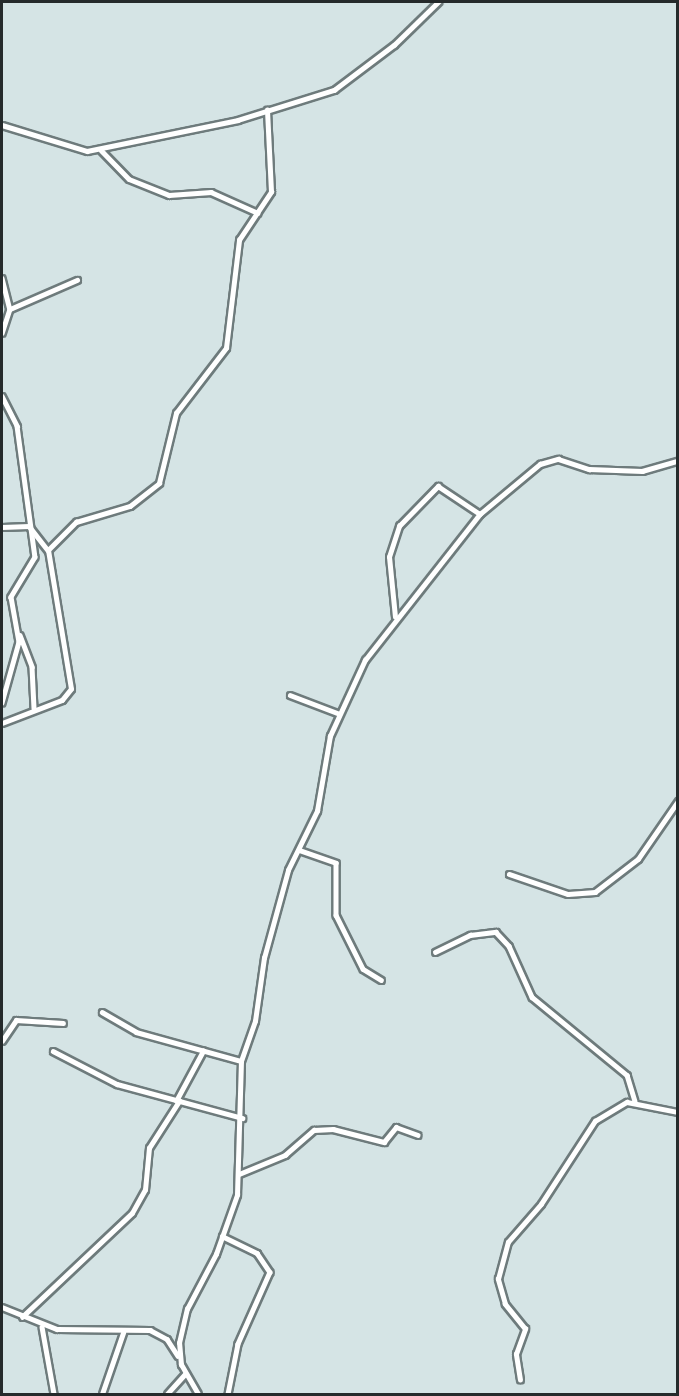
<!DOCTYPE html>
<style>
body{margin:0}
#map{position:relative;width:679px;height:1396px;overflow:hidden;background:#d5e4e5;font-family:Lora,serif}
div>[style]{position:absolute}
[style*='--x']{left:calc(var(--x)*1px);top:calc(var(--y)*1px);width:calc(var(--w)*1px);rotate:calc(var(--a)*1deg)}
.roads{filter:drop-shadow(2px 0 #6e7b7c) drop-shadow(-2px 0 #6e7b7c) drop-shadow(0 2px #6e7b7c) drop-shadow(0 -2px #6e7b7c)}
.street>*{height:4.5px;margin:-2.25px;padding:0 2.25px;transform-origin:2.25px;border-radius:2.25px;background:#fff}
span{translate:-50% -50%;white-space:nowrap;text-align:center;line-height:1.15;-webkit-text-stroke:6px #e2f1f3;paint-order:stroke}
.frame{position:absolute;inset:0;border:3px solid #252a2b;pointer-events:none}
</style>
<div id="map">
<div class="roads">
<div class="street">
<i style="--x:2;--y:125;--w:89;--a:17"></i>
<i style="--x:87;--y:151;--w:154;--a:-11.6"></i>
<i style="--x:238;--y:120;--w:101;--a:-17.4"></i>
<i style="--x:334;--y:90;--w:75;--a:-36.9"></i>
<i style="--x:394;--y:45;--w:62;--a:-44.3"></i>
<i style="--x:101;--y:150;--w:40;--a:46"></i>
<i style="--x:129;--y:179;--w:43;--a:21.8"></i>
<i style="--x:169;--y:195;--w:42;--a:-4.1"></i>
<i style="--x:211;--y:192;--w:51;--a:24.1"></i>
<i style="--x:2;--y:278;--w:32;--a:76"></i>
<i style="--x:10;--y:309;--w:25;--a:108"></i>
<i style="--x:10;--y:309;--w:73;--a:-23.4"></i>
<i style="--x:2;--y:396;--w:34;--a:63"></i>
<i style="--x:17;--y:426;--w:132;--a:82.2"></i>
<i style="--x:35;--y:557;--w:47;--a:121"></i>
<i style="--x:11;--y:597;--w:46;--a:79.9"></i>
<i style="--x:19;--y:642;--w:63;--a:105.6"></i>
<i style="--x:2;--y:527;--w:27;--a:-2"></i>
<i style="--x:29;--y:526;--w:31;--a:52"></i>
<i style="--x:395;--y:617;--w:60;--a:-95.7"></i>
<i style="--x:389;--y:557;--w:33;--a:-72"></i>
<i style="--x:399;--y:526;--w:56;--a:-45.7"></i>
<i style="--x:438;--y:486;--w:50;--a:33.7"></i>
<i style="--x:20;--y:635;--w:34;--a:69"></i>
<i style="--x:32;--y:667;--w:41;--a:87.2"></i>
<i style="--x:290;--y:695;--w:53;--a:20.8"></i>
<i style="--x:2;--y:723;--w:64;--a:-21"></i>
<i style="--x:62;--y:700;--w:14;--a:-51"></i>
<i style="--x:71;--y:689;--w:141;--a:-99.4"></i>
<i style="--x:48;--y:550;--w:40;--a:-45"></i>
<i style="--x:76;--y:522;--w:56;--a:-16.5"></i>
<i style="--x:130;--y:506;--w:37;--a:-38"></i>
<i style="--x:159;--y:483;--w:72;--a:-76.3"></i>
<i style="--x:176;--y:413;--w:82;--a:-52.4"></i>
<i style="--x:226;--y:348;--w:109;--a:-83.1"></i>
<i style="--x:239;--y:240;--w:58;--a:-56.3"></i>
<i style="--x:271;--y:192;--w:82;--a:-92.8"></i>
<i style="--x:299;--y:850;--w:39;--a:19"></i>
<i style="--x:336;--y:863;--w:52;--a:90"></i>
<i style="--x:336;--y:915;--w:60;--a:63.4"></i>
<i style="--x:363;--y:969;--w:21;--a:31"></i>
<i style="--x:509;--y:874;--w:62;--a:18.7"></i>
<i style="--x:568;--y:894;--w:27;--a:-4"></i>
<i style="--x:595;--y:892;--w:54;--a:-37.5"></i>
<i style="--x:638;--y:859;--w:70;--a:-55.4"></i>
<i style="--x:435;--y:952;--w:39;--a:-26"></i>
<i style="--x:470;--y:935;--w:26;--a:-7"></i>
<i style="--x:496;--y:932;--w:19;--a:47"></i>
<i style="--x:509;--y:946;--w:56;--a:65.7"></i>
<i style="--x:532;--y:997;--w:123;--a:39.4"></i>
<i style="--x:627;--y:1075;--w:27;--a:73"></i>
<i style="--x:102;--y:1012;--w:39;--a:30"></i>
<i style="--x:136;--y:1032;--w:109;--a:15.4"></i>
<i style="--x:2;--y:1041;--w:25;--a:-56"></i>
<i style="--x:16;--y:1020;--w:47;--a:3.7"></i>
<i style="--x:53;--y:1051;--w:72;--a:27.3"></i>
<i style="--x:117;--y:1084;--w:130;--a:15.2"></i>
<i style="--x:176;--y:1101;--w:57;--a:-61.6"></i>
<i style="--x:239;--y:1174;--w:50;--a:-22.4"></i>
<i style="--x:285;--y:1155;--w:38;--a:-41"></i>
<i style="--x:314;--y:1130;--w:19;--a:-3"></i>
<i style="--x:333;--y:1129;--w:53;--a:14.3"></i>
<i style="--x:384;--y:1142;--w:19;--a:-51"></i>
<i style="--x:396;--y:1127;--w:23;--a:20"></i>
<i style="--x:222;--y:1236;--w:39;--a:26"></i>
<i style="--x:257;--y:1253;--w:23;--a:56"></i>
<i style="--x:270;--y:1272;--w:79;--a:114"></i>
<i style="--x:238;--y:1344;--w:51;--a:101.3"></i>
<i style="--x:2;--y:1307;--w:59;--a:21.8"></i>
<i style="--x:57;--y:1329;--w:93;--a:0.6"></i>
<i style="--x:150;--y:1330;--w:19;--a:28"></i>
<i style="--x:167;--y:1339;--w:20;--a:57"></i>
<i style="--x:22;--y:1317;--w:151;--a:-43.4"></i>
<i style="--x:132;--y:1213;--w:26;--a:-61"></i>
<i style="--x:145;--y:1190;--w:42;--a:-84.6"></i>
<i style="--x:149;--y:1148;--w:56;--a:-57.4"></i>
<i style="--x:42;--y:1327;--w:68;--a:79.8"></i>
<i style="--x:520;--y:1380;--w:26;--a:-99"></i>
<i style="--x:516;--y:1354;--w:27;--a:-70"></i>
<i style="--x:525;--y:1329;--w:32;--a:-129"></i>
<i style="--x:505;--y:1304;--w:26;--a:-106"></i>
<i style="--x:498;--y:1279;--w:38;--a:-75"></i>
<i style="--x:508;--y:1242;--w:50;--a:-49"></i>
<i style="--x:541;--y:1204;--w:99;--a:-57"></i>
<i style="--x:595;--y:1121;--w:37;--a:-31"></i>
<i style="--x:627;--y:1102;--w:52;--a:11.1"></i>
<i style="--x:102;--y:1394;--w:65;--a:-71"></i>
<i style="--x:167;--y:1394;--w:27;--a:-48"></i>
<i style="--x:198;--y:1394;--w:34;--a:-120"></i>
<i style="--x:181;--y:1365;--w:22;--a:-95"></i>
<i style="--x:179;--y:1343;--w:35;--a:-77"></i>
<i style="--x:187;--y:1309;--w:62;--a:-62.2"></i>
<i style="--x:216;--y:1254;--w:63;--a:-70.4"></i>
<i style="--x:237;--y:1195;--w:134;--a:-88.3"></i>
<i style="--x:241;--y:1061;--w:42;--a:-70.7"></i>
<i style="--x:255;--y:1021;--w:64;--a:-81.9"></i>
<i style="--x:264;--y:958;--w:91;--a:-74.7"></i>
<i style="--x:288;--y:870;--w:66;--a:-63.8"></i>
<i style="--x:317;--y:811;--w:76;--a:-80.2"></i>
<i style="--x:330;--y:736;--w:84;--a:-65.3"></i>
<i style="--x:365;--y:660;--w:186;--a:-51.8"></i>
<i style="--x:480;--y:514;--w:78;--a:-39.8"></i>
<i style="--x:540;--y:464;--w:19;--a:-16"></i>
<i style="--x:558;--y:459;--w:33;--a:18"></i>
<i style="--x:589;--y:469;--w:53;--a:2.2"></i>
<i style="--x:642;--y:471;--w:37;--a:-16"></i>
</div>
</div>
<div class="frame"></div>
</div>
